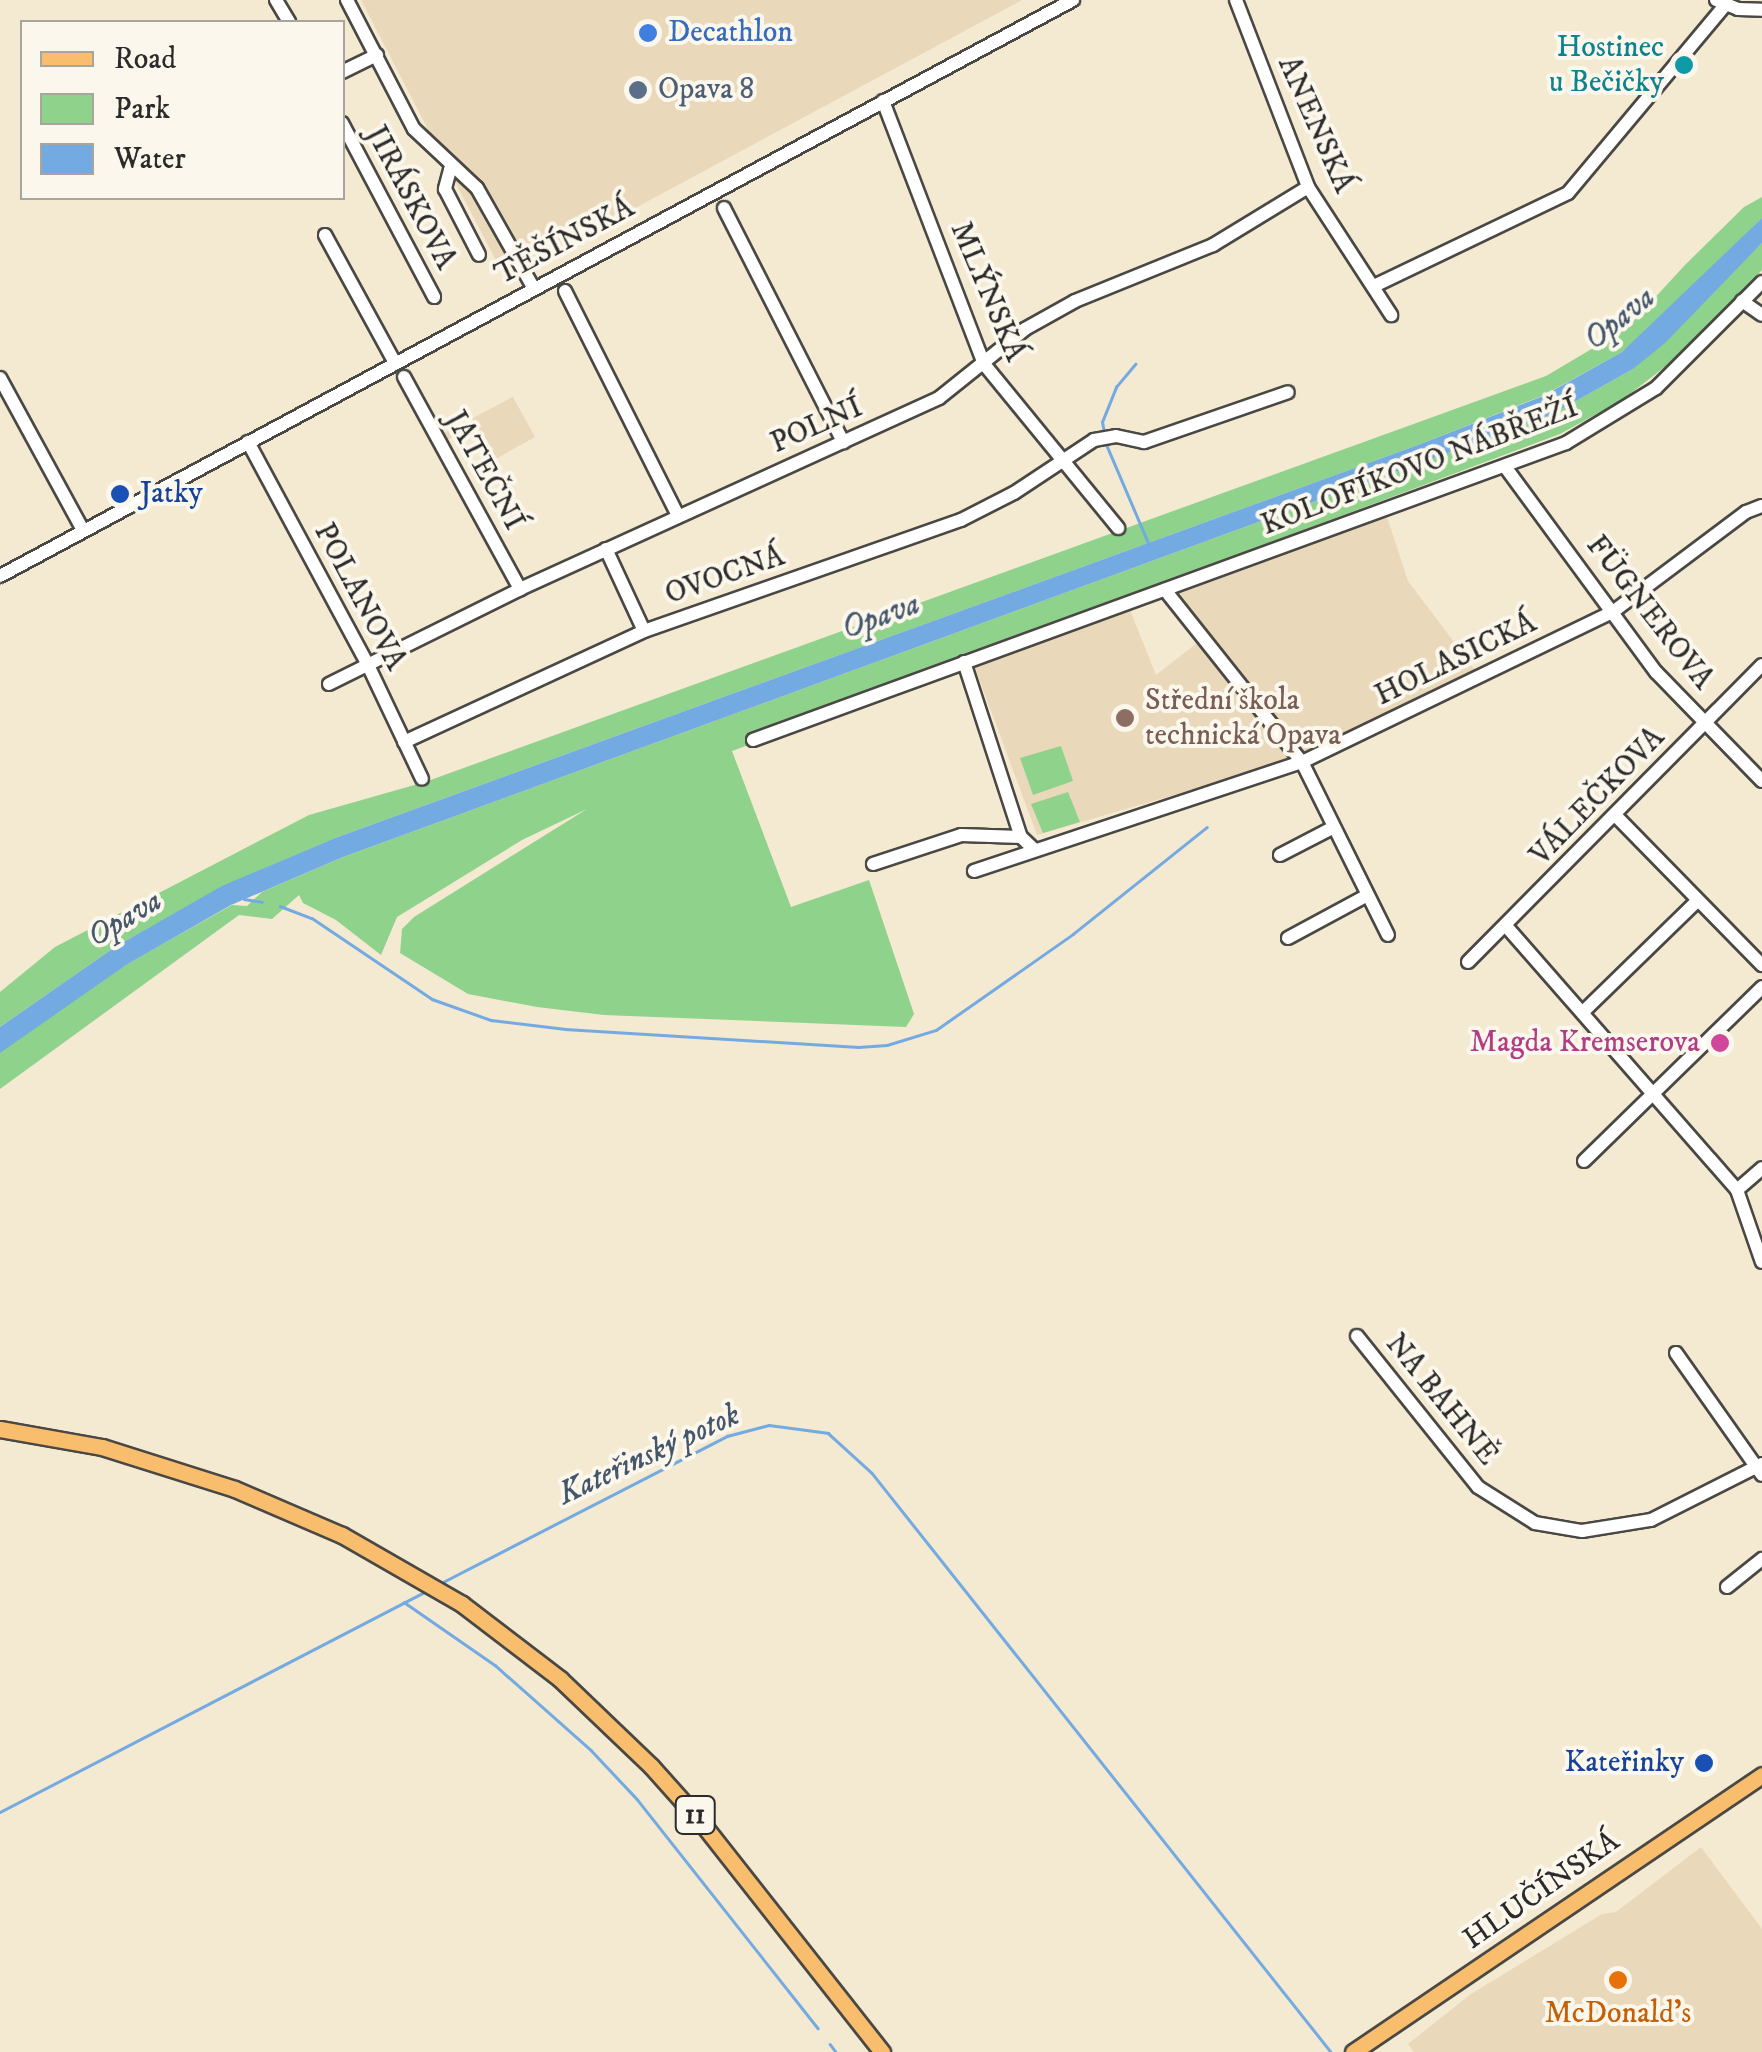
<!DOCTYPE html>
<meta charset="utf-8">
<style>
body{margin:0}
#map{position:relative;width:1762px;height:2052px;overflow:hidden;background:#f4e9d1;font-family:"IM FELL DW Pica",serif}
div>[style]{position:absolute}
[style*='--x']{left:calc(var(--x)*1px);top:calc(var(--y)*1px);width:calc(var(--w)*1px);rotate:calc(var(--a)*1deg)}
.built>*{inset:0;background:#ead8ba}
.green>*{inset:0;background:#8ed28b}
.water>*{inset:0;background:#74aae2}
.stream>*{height:2.5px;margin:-1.25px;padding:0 1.25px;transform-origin:1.25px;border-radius:1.25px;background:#74aae2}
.roads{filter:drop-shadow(2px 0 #494844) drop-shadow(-2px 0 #494844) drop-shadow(0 2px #494844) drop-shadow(0 -2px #494844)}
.minor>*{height:12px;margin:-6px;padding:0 6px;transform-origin:6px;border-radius:6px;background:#fff}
.major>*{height:15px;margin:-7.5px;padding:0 7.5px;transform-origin:7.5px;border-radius:7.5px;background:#f9be6d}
.dots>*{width:28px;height:28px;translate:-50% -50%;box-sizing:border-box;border:5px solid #fbf7ec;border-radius:50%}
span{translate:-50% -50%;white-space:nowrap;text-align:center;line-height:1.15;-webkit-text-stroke:8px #fbf7ec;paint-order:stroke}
.shield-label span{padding:2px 8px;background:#fbf7ec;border:2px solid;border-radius:8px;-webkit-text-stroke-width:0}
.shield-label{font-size:28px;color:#2b2b2b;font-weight:700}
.shop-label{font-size:30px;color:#366cbe}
.left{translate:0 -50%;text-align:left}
.culture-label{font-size:30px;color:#0d838f}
.right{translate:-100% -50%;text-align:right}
.service-label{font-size:30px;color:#4e5e75}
.street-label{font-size:30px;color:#2b2b2b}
.transit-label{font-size:30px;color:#164399}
.education-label{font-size:30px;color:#785e54}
.hotel-label{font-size:30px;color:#b23c85}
.food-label{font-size:30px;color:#c56008}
.water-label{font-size:32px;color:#45576b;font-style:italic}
.legend{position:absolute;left:20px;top:20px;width:325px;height:180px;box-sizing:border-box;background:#fbf7ec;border:2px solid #a8a59f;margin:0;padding:12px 18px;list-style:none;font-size:30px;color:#2b2b2b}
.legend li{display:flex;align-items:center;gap:20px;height:50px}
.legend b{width:50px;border:2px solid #a8a59f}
</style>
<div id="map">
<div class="built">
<i style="clip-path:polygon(361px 0,1022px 0,505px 278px)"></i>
<i style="clip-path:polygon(513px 397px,535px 437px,483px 466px,480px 434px,463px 431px,447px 440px,444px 433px)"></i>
<i style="clip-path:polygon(1387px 517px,1408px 581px,1475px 670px,1304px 754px,1178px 593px)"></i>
<i style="clip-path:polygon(1130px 610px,1156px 675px,1197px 643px,1290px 761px,1037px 835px,974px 665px)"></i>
<i style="clip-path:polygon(1701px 1847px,1762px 1929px,1762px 2052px,1414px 2052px,1408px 2044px,1471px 1994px,1602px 1914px,1616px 1912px)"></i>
</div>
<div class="green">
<i style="clip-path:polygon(1762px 197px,1762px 218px,1650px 328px,1622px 352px,1542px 396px,1418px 445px,335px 838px,222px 887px,115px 947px,0 1027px,0 992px,55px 947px,309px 815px,425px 782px,1546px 376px,1627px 328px,1685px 265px,1744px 207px)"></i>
<i style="clip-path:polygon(1762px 243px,1762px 270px,1688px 349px,1622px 400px,1560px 434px,1218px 562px,969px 664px,732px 751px,791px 907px,869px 880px,914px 1014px,906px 1027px,604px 1015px,537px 1007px,468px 994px,400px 953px,402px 929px,414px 917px,587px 809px,522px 840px,397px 917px,381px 955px,336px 920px,303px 903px,299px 895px,272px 919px,239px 915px,0 1089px,0 1052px,106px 976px,232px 905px,247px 906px,262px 892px,343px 857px,1551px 415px,1633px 369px)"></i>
<i style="clip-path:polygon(1061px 746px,1073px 781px,1033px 795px,1020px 758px)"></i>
<i style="clip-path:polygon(1068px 792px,1080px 822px,1043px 833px,1031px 804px)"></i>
</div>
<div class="water">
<i style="clip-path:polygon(1762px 218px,1762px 243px,1665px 343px,1633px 369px,1551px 415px,343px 857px,231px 905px,126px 965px,0 1053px,0 1027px,115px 947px,222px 886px,335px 838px,1418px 445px,1543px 396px,1622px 352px)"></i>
</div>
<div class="stream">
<i style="--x:1104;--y:433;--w:11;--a:-100"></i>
<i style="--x:1102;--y:422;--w:38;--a:-68"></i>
<i style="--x:1116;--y:387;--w:30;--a:-50"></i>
<i style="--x:1105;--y:441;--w:112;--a:66.9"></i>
<i style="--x:244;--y:899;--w:18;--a:9"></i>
<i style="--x:280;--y:906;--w:34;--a:21"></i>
<i style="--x:312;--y:918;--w:145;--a:34"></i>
<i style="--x:432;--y:999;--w:63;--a:19.6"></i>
<i style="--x:491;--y:1020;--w:75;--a:6.9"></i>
<i style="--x:565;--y:1029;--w:294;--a:3.5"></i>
<i style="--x:858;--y:1047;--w:29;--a:-4"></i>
<i style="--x:887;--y:1045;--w:51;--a:-17"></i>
<i style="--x:936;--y:1030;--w:167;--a:-35"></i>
<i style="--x:1073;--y:934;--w:171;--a:-38.6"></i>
<i style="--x:441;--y:1583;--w:322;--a:-27.2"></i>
<i style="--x:727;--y:1436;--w:43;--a:-14.7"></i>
<i style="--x:769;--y:1425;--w:60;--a:7.7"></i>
<i style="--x:828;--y:1433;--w:59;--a:42.3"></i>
<i style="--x:872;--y:1473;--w:739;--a:51.59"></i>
<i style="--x:404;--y:1602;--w:111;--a:34.7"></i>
<i style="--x:495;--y:1665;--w:128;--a:41.5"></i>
<i style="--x:591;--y:1750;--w:67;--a:46.8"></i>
<i style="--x:637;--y:1799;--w:292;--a:51.7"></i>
<i style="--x:0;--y:1812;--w:479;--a:-27.4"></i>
<i style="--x:830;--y:2044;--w:10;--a:53"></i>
</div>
<div class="roads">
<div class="minor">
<i style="--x:276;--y:0;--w:26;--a:59"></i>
<i style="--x:347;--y:0;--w:145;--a:62.6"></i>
<i style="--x:414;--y:129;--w:86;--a:43.1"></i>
<i style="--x:477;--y:188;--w:114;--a:60.5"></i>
<i style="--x:1236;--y:0;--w:200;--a:68.9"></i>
<i style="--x:1308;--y:187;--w:153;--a:57"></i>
<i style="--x:1716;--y:0;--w:24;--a:22"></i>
<i style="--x:1738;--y:9;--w:24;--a:2"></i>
<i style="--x:342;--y:72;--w:39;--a:-26"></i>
<i style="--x:883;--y:101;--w:282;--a:69"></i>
<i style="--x:984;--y:364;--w:212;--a:50.7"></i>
<i style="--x:342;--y:123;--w:197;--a:62.1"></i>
<i style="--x:451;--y:166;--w:24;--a:105"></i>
<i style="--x:445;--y:189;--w:74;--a:62.7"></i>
<i style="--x:724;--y:208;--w:263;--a:63"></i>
<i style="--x:325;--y:235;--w:146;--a:61.3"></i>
<i style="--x:1374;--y:286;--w:215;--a:-25.6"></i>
<i style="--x:1568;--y:193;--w:245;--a:-50.1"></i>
<i style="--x:565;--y:291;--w:252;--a:63.3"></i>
<i style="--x:1742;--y:301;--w:24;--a:35"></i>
<i style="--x:404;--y:377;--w:242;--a:61.3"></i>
<i style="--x:0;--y:378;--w:173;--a:61.4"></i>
<i style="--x:248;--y:442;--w:251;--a:61.7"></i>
<i style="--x:367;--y:663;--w:128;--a:64.6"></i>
<i style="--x:1506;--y:468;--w:253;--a:53.7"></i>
<i style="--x:1656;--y:672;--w:152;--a:45.8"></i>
<i style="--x:606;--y:549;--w:90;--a:65.1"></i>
<i style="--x:0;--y:576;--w:1218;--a:-28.23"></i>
<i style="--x:1165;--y:590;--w:220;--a:51.5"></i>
<i style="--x:1302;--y:762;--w:193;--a:63.6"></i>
<i style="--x:964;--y:662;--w:184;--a:72"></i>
<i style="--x:1021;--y:837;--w:18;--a:43"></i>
<i style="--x:329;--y:684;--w:213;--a:-26.4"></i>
<i style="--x:520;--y:589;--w:460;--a:-24.5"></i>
<i style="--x:939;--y:398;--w:110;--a:-38.7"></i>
<i style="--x:1025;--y:329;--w:57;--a:-29.2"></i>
<i style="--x:1075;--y:301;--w:149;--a:-22.1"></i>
<i style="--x:1213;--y:245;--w:111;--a:-31.4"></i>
<i style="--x:753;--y:740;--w:866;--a:-20.07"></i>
<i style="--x:1566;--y:443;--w:105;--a:-31.4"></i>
<i style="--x:1656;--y:388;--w:150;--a:-45"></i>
<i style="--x:404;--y:742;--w:264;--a:-24.8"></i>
<i style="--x:644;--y:631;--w:336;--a:-19.3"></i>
<i style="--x:961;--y:520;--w:59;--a:-27"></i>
<i style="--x:1014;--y:493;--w:96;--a:-33.5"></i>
<i style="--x:1094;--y:440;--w:22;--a:-10"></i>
<i style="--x:1116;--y:436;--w:29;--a:12"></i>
<i style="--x:1144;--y:442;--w:152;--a:-19.1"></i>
<i style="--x:1616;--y:816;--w:209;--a:45.6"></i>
<i style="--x:1280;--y:855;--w:59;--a:-27.4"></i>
<i style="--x:873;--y:864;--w:93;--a:-18.2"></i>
<i style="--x:961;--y:835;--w:60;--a:1.9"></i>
<i style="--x:974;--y:871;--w:346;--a:-18.4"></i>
<i style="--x:1302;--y:762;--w:347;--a:-25.8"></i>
<i style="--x:1614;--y:611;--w:165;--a:-36.9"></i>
<i style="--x:1746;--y:512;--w:17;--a:-21"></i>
<i style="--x:1506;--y:926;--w:351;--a:48.8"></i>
<i style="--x:1737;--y:1190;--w:76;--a:70.9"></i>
<i style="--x:1288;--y:938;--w:89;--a:-28.3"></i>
<i style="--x:1468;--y:962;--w:418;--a:-45.3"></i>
<i style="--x:1584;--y:1011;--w:159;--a:-44.2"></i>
<i style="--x:1584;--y:1161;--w:249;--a:-44.3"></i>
<i style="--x:1737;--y:1190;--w:33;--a:-41"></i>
<i style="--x:1357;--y:1336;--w:193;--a:51.3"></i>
<i style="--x:1478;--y:1487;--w:67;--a:32.3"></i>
<i style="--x:1535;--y:1523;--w:48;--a:9.7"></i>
<i style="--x:1582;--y:1531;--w:70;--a:-9.1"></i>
<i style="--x:1651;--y:1520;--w:124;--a:-26.8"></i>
<i style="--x:1676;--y:1353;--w:149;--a:54.8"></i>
<i style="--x:1727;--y:1587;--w:45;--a:-38.7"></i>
</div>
<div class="major">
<i style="--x:0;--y:1429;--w:104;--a:10"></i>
<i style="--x:102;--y:1447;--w:139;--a:17.5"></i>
<i style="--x:235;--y:1489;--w:116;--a:23.3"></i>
<i style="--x:342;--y:1535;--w:138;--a:29.9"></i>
<i style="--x:462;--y:1604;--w:123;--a:37.4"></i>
<i style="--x:560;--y:1679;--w:126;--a:43.7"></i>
<i style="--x:651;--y:1766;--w:75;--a:48.2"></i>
<i style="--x:701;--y:1822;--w:293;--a:51.8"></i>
<i style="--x:1353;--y:2052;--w:494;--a:-34.1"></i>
</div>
</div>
<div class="dots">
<i style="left:648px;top:33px;background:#3f7fe0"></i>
<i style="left:1684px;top:65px;background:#0f9aa8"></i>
<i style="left:638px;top:90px;background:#5c6f8a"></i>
<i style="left:120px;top:494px;background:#1a4fb4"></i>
<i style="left:1125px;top:718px;background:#8d6e63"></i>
<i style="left:1720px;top:1043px;background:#d1479c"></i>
<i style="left:1704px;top:1763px;background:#1a4fb4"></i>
<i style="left:1618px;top:1980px;background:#e8710a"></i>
</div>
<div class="shield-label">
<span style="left:695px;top:1815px">11</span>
</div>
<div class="shop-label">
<span class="left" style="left:668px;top:33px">Decathlon</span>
</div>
<div class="culture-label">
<span class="right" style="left:1664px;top:65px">Hostinec<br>u Bečičky</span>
</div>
<div class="service-label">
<span class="left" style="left:658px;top:90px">Opava 8</span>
</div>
<div class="street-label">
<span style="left:1315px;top:125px;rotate:66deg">ANENSKÁ</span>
<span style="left:410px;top:198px;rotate:62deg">JIRÁSKOVA</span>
<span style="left:565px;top:242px;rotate:-28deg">TĚŠÍNSKÁ</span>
<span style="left:987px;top:292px;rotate:67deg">MLÝNSKÁ</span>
<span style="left:817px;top:426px;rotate:-24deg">POLNÍ</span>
<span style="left:1420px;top:467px;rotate:-21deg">KOLOFÍKOVO NÁBŘEŽÍ</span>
<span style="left:484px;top:471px;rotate:61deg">JATEČNÍ</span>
<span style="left:725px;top:576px;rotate:-19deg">OVOCNÁ</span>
<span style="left:359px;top:597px;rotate:62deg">POLANOVA</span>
<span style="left:1649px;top:613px;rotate:52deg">FÜGNEROVA</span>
<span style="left:1456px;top:660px;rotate:-26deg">HOLASICKÁ</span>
<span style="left:1598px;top:797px;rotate:-46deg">VÁLEČKOVA</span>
<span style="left:1441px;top:1400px;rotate:51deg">NA BAHNĚ</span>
<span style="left:1542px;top:1891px;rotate:-35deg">HLUČÍNSKÁ</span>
</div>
<div class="transit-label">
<span class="left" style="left:140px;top:494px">Jatky</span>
<span class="right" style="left:1684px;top:1763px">Kateřinky</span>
</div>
<div class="education-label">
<span class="left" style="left:1145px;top:718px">Střední škola<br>technická Opava</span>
</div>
<div class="hotel-label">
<span class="right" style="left:1700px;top:1043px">Magda Kremserova</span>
</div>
<div class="food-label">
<span style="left:1618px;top:2014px">McDonald's</span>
</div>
<div class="water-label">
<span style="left:1620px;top:319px;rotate:-39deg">Opava</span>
<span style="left:881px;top:617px;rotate:-20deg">Opava</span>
<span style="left:125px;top:919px;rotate:-31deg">Opava</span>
<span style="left:649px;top:1455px;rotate:-25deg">Kateřinský potok</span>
</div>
<ul class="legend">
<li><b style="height:12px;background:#f9be6d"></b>Road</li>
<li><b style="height:28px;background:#8ed28b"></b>Park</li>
<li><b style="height:28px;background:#74aae2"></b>Water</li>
</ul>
</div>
